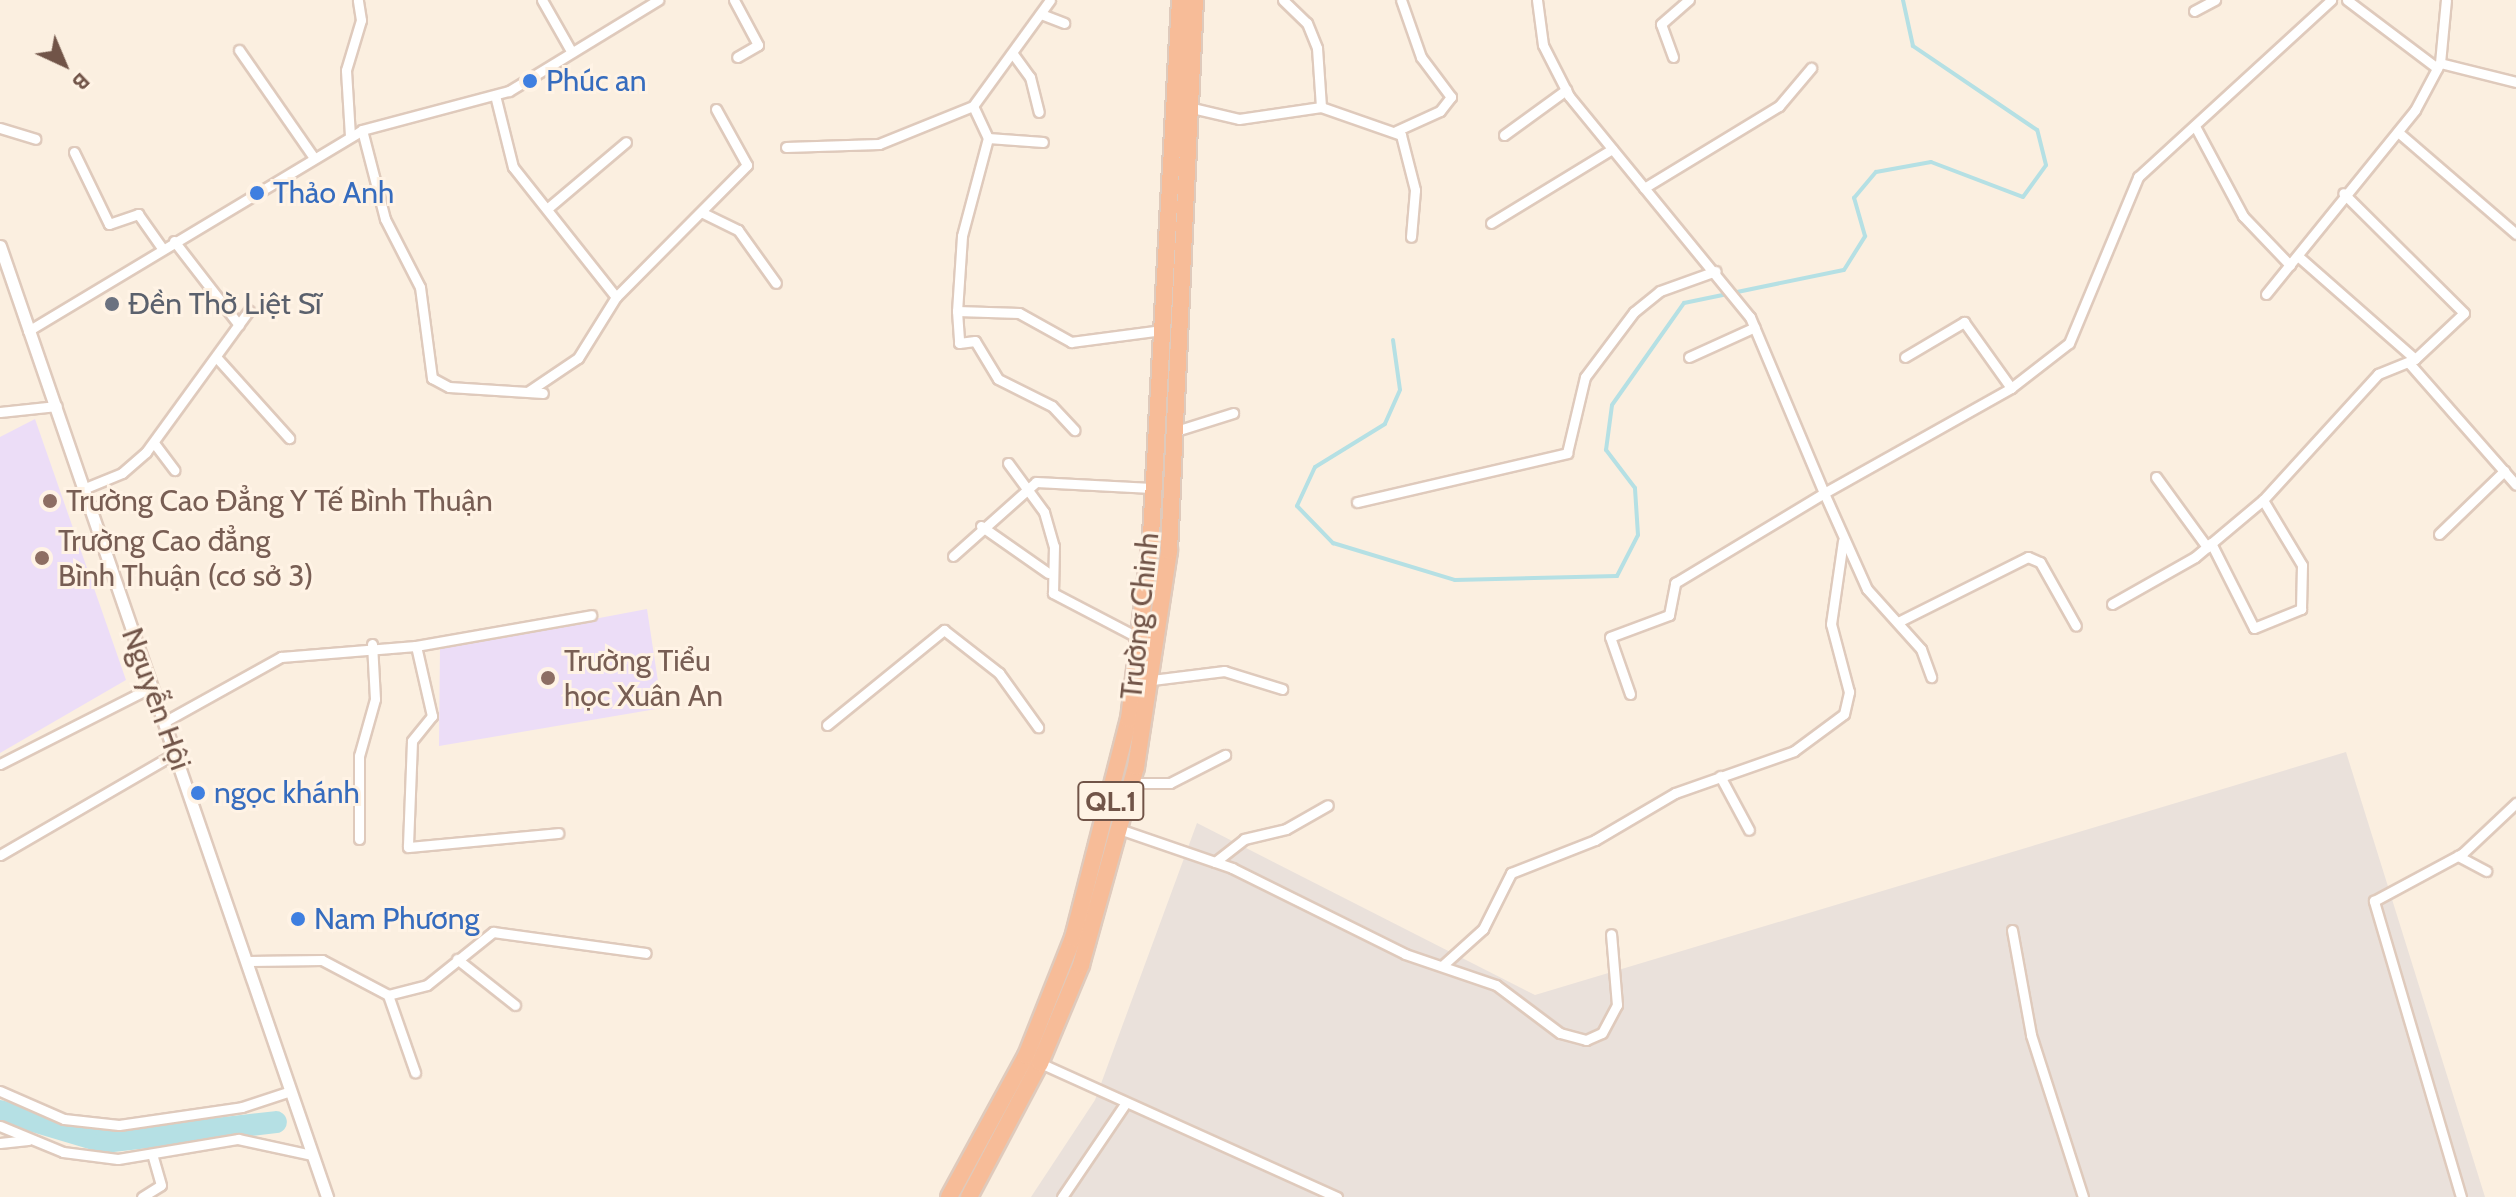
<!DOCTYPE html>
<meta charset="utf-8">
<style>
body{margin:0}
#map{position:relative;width:2516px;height:1197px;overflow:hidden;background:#fbefe0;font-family:Cabin,sans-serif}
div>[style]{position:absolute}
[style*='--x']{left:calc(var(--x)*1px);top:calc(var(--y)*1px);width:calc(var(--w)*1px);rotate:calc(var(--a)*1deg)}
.industrial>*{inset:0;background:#eae1db}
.education>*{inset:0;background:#ecddf7}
.stream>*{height:4px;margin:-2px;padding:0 2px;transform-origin:2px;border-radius:2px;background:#b5e0e4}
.river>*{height:22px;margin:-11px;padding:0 11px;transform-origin:11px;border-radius:11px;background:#b5e0e4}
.roads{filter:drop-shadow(2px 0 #dfcabc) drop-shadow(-2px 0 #dfcabc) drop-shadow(0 2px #dfcabc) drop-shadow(0 -2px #dfcabc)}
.minor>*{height:9px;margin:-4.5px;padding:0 4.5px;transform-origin:4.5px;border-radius:4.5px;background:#fff}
.tertiary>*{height:11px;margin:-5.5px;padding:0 5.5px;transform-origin:5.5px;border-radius:5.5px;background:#fff}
.trunk>*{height:16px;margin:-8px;padding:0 8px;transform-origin:8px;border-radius:8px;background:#f7bc98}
.dots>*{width:22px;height:22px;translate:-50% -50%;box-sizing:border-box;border:4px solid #fff3e5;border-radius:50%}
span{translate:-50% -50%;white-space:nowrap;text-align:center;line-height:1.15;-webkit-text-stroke:6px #fff3e5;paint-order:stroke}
.shield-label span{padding:2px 6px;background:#fff3e5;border:2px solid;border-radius:6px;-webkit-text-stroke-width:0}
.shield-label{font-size:28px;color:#715448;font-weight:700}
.shop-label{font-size:30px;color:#366cbe}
.left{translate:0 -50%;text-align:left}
.worship-label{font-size:30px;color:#5b616d}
.education-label{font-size:30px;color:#785e54}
.street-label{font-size:30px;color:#715448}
.north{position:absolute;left:24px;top:24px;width:80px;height:80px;-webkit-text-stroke:6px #fff3e5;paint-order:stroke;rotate:136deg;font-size:22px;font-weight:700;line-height:32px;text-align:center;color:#715448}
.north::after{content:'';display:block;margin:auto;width:28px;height:36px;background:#715448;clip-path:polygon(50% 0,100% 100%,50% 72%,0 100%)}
</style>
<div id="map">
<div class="industrial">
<i style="clip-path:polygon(2346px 752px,2485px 1197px,1031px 1197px,1095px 1100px,1197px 823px,1535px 995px)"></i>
</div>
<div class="education">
<i style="clip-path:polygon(35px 419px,126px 680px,0 753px,0 437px)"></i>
<i style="clip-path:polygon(647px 609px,662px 708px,439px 746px,440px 648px)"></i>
</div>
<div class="stream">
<i style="--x:1393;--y:340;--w:50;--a:82"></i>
<i style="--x:1400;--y:390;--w:37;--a:114"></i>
<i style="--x:1385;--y:424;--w:82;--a:148.4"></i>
<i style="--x:1315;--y:467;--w:43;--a:114.8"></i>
<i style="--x:1297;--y:506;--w:52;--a:45.8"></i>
<i style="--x:1333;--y:543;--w:127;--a:16.9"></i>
<i style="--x:1455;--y:580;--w:162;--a:-1.4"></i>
<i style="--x:1617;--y:576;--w:46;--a:-62.9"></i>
<i style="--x:1638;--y:535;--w:47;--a:-93.7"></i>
<i style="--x:1635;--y:488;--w:48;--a:-127.3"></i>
<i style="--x:1606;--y:450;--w:45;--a:-82.4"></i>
<i style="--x:1612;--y:405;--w:125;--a:-54.8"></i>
<i style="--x:1684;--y:303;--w:163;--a:-11.7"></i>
<i style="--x:1844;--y:270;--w:40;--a:-58"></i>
<i style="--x:1865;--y:236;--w:40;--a:-106"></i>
<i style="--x:1854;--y:198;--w:34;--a:-50"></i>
<i style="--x:1876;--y:172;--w:56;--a:-10.3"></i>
<i style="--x:1931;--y:162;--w:98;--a:20.8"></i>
<i style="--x:2023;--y:197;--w:39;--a:-54"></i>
<i style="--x:2046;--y:165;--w:36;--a:-104"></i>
<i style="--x:2037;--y:130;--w:150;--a:-145.9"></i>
<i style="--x:1913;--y:46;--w:47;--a:-102.3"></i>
</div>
<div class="river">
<i style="--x:0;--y:1111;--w:109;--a:16.6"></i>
<i style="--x:104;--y:1142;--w:173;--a:-6.6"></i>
</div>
<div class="roads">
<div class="minor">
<i style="--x:542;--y:0;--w:59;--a:60.4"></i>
<i style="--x:734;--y:0;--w:51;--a:61.9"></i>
<i style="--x:758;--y:45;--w:24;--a:150"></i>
<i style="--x:1283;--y:0;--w:33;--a:44"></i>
<i style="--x:1307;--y:23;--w:27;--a:68"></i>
<i style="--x:1317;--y:48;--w:59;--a:86.1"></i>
<i style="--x:1321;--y:107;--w:85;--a:19.3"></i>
<i style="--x:1401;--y:135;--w:57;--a:75.7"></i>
<i style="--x:1415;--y:190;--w:47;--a:94.9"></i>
<i style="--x:1537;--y:0;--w:45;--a:82.4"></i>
<i style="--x:1543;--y:45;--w:57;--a:63"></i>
<i style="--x:1569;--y:96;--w:286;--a:50.7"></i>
<i style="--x:1750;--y:317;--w:191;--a:67.2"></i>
<i style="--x:1824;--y:493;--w:214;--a:-29.3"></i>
<i style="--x:2011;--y:388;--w:73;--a:-37.8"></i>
<i style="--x:2069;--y:343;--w:180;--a:-67.4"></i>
<i style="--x:2138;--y:177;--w:262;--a:-42.5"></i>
<i style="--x:2347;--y:0;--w:113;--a:37.1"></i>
<i style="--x:2194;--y:11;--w:24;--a:-28"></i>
<i style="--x:1041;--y:14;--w:25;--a:21"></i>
<i style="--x:239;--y:50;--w:131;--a:55.2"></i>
<i style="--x:1013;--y:54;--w:29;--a:54"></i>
<i style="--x:1030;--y:77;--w:36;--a:76"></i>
<i style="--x:1673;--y:57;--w:35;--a:-110"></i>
<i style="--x:1661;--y:24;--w:37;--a:-41"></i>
<i style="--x:2440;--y:63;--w:78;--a:14"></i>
<i style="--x:495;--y:95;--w:74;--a:76"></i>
<i style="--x:513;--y:167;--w:166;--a:51.6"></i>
<i style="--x:973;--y:106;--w:35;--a:65"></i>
<i style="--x:988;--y:138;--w:101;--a:104.9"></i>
<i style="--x:962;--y:236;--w:75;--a:93.8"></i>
<i style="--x:957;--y:311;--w:62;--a:1.8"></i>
<i style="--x:1019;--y:313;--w:60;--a:29.1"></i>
<i style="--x:1071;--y:342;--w:92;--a:-7.5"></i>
<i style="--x:1188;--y:107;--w:52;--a:13.2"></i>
<i style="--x:1239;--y:119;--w:83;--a:-8.3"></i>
<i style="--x:0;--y:128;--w:37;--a:17"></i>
<i style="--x:2196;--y:128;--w:100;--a:61.9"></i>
<i style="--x:2243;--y:216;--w:68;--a:46.2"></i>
<i style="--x:362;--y:130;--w:92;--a:75.5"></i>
<i style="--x:385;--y:219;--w:76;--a:62.8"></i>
<i style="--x:420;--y:287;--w:92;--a:82.5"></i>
<i style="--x:432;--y:378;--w:19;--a:28"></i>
<i style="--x:449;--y:387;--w:94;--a:3.7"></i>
<i style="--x:1396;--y:131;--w:48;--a:-24.4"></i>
<i style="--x:1440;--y:111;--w:18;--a:-52"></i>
<i style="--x:1451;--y:97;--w:50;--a:-126.9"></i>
<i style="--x:1421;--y:57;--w:60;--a:-109.3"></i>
<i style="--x:2398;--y:132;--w:156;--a:40.8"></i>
<i style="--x:1504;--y:135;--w:77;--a:-36"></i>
<i style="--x:350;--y:136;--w:66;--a:-93.5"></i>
<i style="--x:346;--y:70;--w:52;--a:-73.3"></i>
<i style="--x:361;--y:20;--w:20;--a:-99"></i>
<i style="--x:988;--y:138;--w:55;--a:4.2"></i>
<i style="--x:786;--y:147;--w:93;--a:-1.8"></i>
<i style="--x:879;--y:144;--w:101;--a:-22"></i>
<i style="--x:973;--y:106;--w:131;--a:-54"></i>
<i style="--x:74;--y:152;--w:80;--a:64.1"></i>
<i style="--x:109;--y:224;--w:31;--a:-19"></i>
<i style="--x:138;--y:214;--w:42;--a:54.8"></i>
<i style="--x:1644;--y:188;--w:158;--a:-31.3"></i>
<i style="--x:1779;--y:106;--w:50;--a:-49.9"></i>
<i style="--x:548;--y:208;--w:102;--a:-40.2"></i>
<i style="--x:703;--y:213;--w:39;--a:26"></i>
<i style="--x:738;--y:230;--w:65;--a:54.4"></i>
<i style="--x:1491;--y:223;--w:142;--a:-31.4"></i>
<i style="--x:174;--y:241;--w:106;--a:52.3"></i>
<i style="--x:2299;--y:257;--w:154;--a:41.3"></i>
<i style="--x:2266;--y:294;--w:237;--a:-51"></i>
<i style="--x:2415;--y:110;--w:53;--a:-62"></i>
<i style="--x:2440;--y:63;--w:63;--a:-84.6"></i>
<i style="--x:957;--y:311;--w:32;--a:86"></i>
<i style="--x:959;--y:343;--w:16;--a:-7"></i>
<i style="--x:975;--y:341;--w:44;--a:58.8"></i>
<i style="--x:998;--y:379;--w:60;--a:26.6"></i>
<i style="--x:1052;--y:406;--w:33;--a:47"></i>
<i style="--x:28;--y:331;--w:390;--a:-31"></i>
<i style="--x:362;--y:130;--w:152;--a:-14.9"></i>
<i style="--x:509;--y:91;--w:175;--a:-31.4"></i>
<i style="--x:1689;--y:357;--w:72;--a:-24.4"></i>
<i style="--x:1905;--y:357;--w:69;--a:-30.7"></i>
<i style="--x:1964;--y:322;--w:81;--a:54.5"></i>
<i style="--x:217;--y:358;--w:108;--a:48"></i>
<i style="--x:2409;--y:363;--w:162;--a:48.7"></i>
<i style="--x:529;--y:391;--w:59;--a:-34"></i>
<i style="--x:578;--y:358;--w:72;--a:-58.1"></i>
<i style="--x:616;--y:297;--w:186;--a:-45.2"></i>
<i style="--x:747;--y:165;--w:64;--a:-119"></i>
<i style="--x:0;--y:412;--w:57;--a:-6"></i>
<i style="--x:1176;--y:431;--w:60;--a:-17.5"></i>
<i style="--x:154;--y:443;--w:34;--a:53"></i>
<i style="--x:1008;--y:463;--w:61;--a:53.7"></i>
<i style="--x:1044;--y:512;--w:35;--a:74"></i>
<i style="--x:1054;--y:546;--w:47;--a:91.2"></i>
<i style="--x:1053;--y:593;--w:99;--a:27.6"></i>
<i style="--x:2156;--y:477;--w:87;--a:53.9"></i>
<i style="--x:83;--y:489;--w:42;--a:-22.3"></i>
<i style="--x:122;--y:473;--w:32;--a:-41"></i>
<i style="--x:146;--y:452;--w:175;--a:-54"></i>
<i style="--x:1357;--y:502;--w:216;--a:-13.1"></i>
<i style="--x:1567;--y:453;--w:78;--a:-76.7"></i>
<i style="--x:1585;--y:377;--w:81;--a:-53"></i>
<i style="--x:1634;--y:312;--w:33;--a:-39"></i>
<i style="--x:1660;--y:291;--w:59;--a:-19.7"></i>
<i style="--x:981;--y:526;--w:82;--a:35"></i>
<i style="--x:2439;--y:534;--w:91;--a:-44.1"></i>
<i style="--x:2211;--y:543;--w:95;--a:63.2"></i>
<i style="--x:2254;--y:628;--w:51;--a:-22"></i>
<i style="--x:2301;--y:609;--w:44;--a:-88.7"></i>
<i style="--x:2302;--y:565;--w:76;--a:-121"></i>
<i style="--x:953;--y:556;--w:111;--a:-41.7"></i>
<i style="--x:1036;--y:482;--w:116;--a:3"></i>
<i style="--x:2112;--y:604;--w:95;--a:-29.5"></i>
<i style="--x:2195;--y:557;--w:89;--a:-40"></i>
<i style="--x:2263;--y:500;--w:171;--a:-47.6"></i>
<i style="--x:2378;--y:374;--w:40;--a:-22"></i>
<i style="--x:2415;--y:359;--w:67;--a:-43.2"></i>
<i style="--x:2464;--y:313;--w:170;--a:-135.2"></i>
<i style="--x:1900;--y:621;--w:143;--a:-26.6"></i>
<i style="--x:2028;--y:557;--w:13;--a:23"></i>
<i style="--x:2040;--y:562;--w:73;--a:60.6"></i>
<i style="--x:416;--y:646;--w:72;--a:77.1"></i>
<i style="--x:432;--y:716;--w:32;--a:129"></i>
<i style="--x:412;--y:741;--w:106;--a:92.2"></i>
<i style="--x:408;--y:847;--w:151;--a:-5.3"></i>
<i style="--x:1152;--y:680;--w:73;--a:-7.1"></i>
<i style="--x:1224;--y:671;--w:61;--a:17.2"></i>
<i style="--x:1630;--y:694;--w:60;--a:-109.3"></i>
<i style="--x:1610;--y:637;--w:63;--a:-20.4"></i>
<i style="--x:1669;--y:615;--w:33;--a:-79"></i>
<i style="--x:1675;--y:583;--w:174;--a:-31.1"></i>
<i style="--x:1824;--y:493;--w:105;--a:65.9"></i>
<i style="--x:1867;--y:589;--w:81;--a:48"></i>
<i style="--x:1921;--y:649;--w:30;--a:70"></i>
<i style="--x:164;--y:722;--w:134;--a:-29.1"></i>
<i style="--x:281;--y:657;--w:135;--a:-4.7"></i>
<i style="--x:416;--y:646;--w:178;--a:-10"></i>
<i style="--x:827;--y:725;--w:151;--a:-39.1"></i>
<i style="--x:944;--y:630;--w:70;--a:38"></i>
<i style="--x:999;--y:673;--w:67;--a:54.2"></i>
<i style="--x:0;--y:764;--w:168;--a:-26.9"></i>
<i style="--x:1720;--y:776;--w:61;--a:61.8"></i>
<i style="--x:1132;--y:783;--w:38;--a:0"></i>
<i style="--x:1170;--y:783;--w:62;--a:-27"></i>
<i style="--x:1119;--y:829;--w:120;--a:19"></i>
<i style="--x:1232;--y:868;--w:193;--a:26.4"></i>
<i style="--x:1405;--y:954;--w:96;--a:18.8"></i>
<i style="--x:1496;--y:985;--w:80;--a:36.9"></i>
<i style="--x:1560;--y:1033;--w:27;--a:15"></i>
<i style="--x:1586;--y:1040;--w:17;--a:-24"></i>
<i style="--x:1602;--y:1033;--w:32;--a:-62"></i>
<i style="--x:1617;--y:1005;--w:71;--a:-94.8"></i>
<i style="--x:359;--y:839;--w:83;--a:-90"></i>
<i style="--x:359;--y:756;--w:59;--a:-74.3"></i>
<i style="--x:375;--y:699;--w:55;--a:-93.1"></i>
<i style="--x:0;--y:855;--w:203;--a:-30.1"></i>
<i style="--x:2458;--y:856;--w:32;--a:28"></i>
<i style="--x:1215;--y:862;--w:37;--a:-38"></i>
<i style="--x:1244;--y:839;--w:43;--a:-13.4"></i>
<i style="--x:1286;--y:829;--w:48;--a:-29.7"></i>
<i style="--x:2012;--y:930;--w:107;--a:79.7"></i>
<i style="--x:2031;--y:1035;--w:170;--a:72.2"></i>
<i style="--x:457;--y:959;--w:74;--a:38.4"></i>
<i style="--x:249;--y:961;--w:73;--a:-0.8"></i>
<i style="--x:322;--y:960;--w:75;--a:27.9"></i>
<i style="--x:388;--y:995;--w:40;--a:-14.4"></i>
<i style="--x:427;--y:985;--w:85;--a:-38.8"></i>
<i style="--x:493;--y:932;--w:154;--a:7.8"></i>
<i style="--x:1443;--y:965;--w:54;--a:-42"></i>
<i style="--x:1483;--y:929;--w:63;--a:-63.4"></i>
<i style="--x:1511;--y:873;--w:90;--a:-21.4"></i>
<i style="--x:1595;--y:840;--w:93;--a:-30.4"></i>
<i style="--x:1675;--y:793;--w:126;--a:-19.4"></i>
<i style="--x:1794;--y:751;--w:62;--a:-36.5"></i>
<i style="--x:1844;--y:714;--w:23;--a:-77"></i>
<i style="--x:1849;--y:692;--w:70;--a:-104.8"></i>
<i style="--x:1831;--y:624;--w:84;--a:-81.8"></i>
<i style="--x:388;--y:995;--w:82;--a:70.7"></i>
<i style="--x:1040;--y:1063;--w:326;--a:24.3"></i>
<i style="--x:0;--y:1091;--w:70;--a:23.6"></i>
<i style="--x:64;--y:1119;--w:55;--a:6.2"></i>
<i style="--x:119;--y:1125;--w:124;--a:-8.3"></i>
<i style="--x:242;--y:1107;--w:48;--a:-18.1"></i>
<i style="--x:0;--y:1126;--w:68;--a:22.4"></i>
<i style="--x:63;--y:1152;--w:55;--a:7.3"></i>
<i style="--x:118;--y:1159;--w:122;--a:-9.5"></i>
<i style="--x:238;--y:1139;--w:76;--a:12.2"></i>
<i style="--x:0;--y:1143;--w:28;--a:-6"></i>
<i style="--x:142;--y:1197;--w:22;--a:-32"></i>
<i style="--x:161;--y:1185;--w:29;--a:-106"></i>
<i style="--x:1062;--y:1197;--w:112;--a:-55.9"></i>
<i style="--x:2461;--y:1197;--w:309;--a:-106.4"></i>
<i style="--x:2374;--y:901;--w:101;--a:-28.3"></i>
<i style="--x:2463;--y:853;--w:73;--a:-43.3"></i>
</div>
<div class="tertiary">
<i style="--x:0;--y:246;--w:1006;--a:71.02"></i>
</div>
<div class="trunk">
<i style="--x:949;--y:1197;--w:161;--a:-61.4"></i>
<i style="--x:1026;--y:1056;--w:127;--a:-68.3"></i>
<i style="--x:1073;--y:938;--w:226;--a:-75.7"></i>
<i style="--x:1129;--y:719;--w:184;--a:-83.1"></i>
<i style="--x:1151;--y:536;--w:537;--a:-86.9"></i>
<i style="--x:969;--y:1197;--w:152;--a:-62.1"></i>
<i style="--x:1040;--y:1063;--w:106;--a:-67.3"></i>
<i style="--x:1081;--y:965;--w:205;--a:-74.5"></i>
<i style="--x:1136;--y:767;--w:219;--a:-81.3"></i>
<i style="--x:1169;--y:551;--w:552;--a:-87.3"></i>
</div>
</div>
<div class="dots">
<i style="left:530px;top:81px;background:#3f7fe0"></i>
<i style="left:257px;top:193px;background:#3f7fe0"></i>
<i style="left:112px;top:304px;background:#6b7280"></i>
<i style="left:50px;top:501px;background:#8d6e63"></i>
<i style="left:42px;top:558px;background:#8d6e63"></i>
<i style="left:548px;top:678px;background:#8d6e63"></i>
<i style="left:198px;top:793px;background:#3f7fe0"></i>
<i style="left:298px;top:919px;background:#3f7fe0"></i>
</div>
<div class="shield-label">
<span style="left:1111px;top:801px">QL.1</span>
</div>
<div class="shop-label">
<span class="left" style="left:546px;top:81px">Phúc an</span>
<span class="left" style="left:273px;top:193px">Thảo Anh</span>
<span class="left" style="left:214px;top:793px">ngọc khánh</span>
<span class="left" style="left:314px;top:919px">Nam Phương</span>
</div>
<div class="worship-label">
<span class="left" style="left:128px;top:304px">Đền Thờ Liệt Sĩ</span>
</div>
<div class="education-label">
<span class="left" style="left:66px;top:501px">Trường Cao Đẳng Y Tế Bình Thuận</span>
<span class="left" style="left:58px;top:558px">Trường Cao đẳng<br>Bình Thuận (cơ sở 3)</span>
<span class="left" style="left:564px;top:678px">Trường Tiểu<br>học Xuân An</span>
</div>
<div class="street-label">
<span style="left:1140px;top:616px;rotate:-84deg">Trường Chinh</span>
<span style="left:156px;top:699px;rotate:70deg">Nguyễn Hội</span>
</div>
<div class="north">B</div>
</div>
